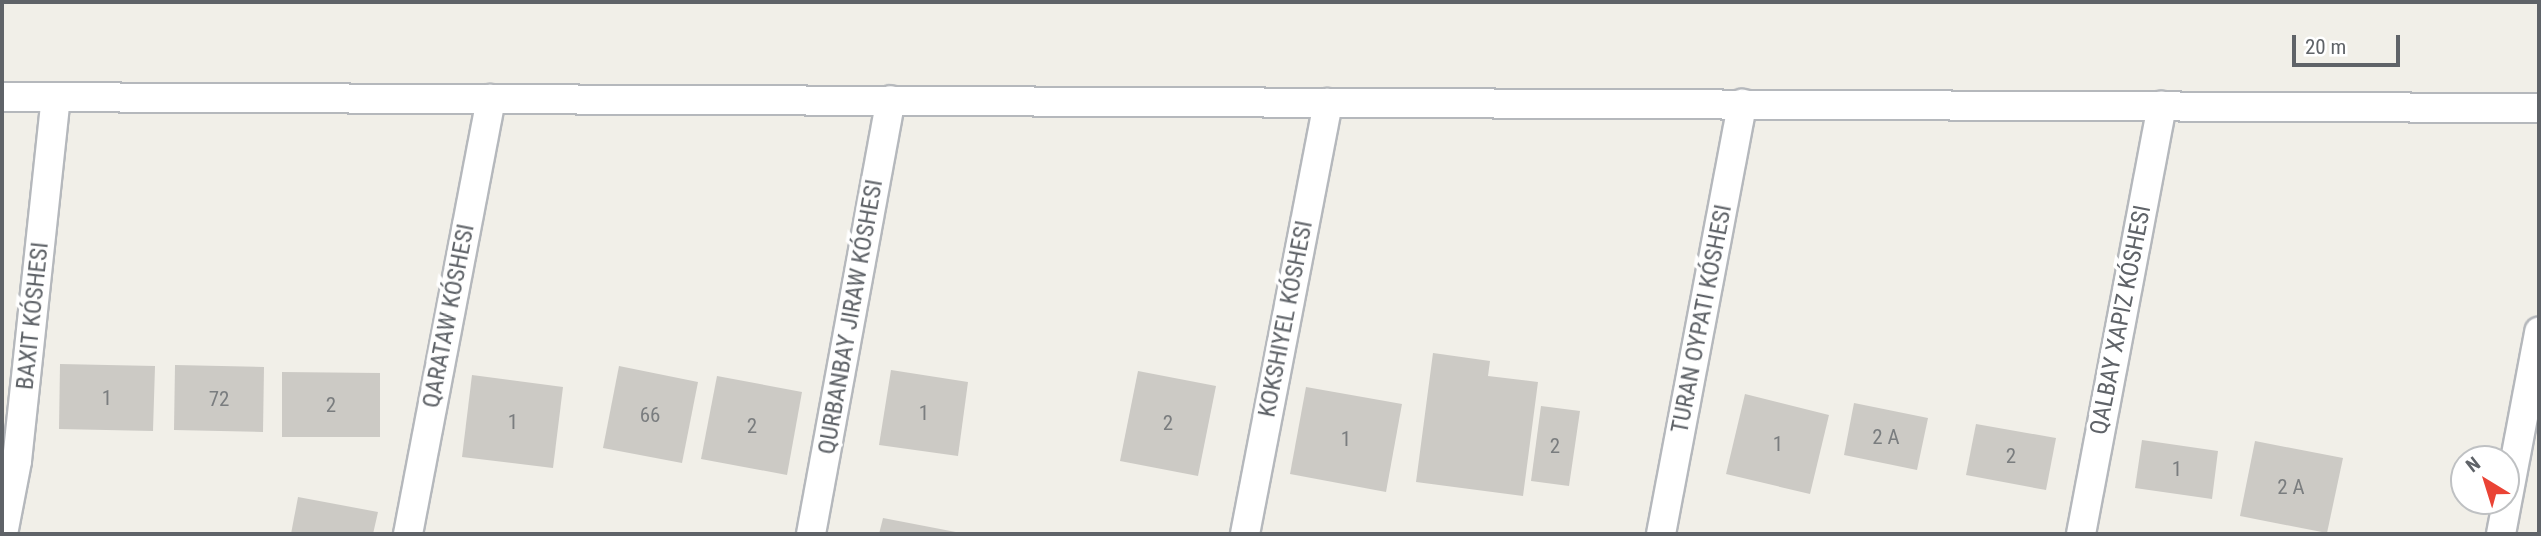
<!DOCTYPE html>
<meta charset="utf-8">
<style>
body{margin:0}
#map{position:relative;width:2541px;height:536px;overflow:hidden;background:#f1efe8;font-family:"Roboto Condensed",sans-serif}
div>[style]{position:absolute}
[style*='--x']{left:calc(var(--x)*1px);top:calc(var(--y)*1px);width:calc(var(--w)*1px);rotate:calc(var(--a)*1deg)}
.building>*{inset:0;background:#cccac5}
.roads{filter:drop-shadow(2px 0 #b5b8bc) drop-shadow(-2px 0 #b5b8bc) drop-shadow(0 2px #b5b8bc) drop-shadow(0 -2px #b5b8bc)}
.street>*{height:28px;margin:-14px;padding:0 14px;transform-origin:14px;border-radius:14px;background:#fff}
span{translate:-50% -50%;white-space:nowrap;text-align:center;line-height:1.15;-webkit-text-stroke:7px #fff;paint-order:stroke}
.number-label{font-size:21px;color:#7a7d7f}
.number-label span{-webkit-text-stroke-width:0}
.street-label{font-size:24px;color:#5f6368}
.frame{position:absolute;inset:0;border:4px solid #5f6368;pointer-events:none}
.north{position:absolute;left:2450px;top:445px;width:70px;height:70px;box-sizing:border-box;background:#fff;border:2px solid #bfc1c3;border-radius:50%;rotate:322deg;font-size:19px;font-weight:700;line-height:28px;text-align:center;color:#5f6368}
.north::after{content:'';display:block;margin:auto;width:24px;height:32px;background:#ea4335;clip-path:polygon(50% 0,100% 100%,50% 72%,0 100%)}
.scale{position:absolute;left:2292px;top:35px;width:108px;height:32px;box-sizing:border-box;border:4px solid #5f6368;border-top:0;padding-left:9px;font-size:21px;line-height:24px;white-space:nowrap;color:#5f6368;-webkit-text-stroke:5px #fff;paint-order:stroke}
</style>
<div id="map">
<div class="building">
<i style="clip-path:polygon(1433px 353px,1490px 361px,1488px 376px,1538px 382px,1523px 496px,1416px 482px)"></i>
<i style="clip-path:polygon(60px 364px,155px 366px,153px 431px,59px 429px)"></i>
<i style="clip-path:polygon(175px 365px,264px 367px,263px 432px,174px 430px)"></i>
<i style="clip-path:polygon(619px 366px,698px 382px,682px 463px,603px 448px)"></i>
<i style="clip-path:polygon(891px 370px,968px 382px,958px 456px,879px 445px)"></i>
<i style="clip-path:polygon(1138px 371px,1216px 386px,1198px 476px,1120px 461px)"></i>
<i style="clip-path:polygon(282px 372px,380px 373px,380px 437px,282px 437px)"></i>
<i style="clip-path:polygon(472px 375px,563px 387px,553px 468px,462px 457px)"></i>
<i style="clip-path:polygon(717px 376px,802px 392px,787px 475px,701px 459px)"></i>
<i style="clip-path:polygon(1306px 387px,1402px 404px,1386px 492px,1290px 474px)"></i>
<i style="clip-path:polygon(1745px 394px,1829px 415px,1810px 494px,1726px 474px)"></i>
<i style="clip-path:polygon(1854px 403px,1928px 418px,1917px 470px,1844px 455px)"></i>
<i style="clip-path:polygon(1541px 406px,1580px 411px,1569px 486px,1531px 481px)"></i>
<i style="clip-path:polygon(1976px 424px,2056px 438px,2046px 490px,1966px 475px)"></i>
<i style="clip-path:polygon(2142px 440px,2218px 451px,2212px 499px,2135px 488px)"></i>
<i style="clip-path:polygon(2255px 441px,2343px 458px,2327px 533px,2240px 516px)"></i>
<i style="clip-path:polygon(298px 497px,378px 512px,373px 534px,291px 534px)"></i>
<i style="clip-path:polygon(883px 518px,961px 533px,961px 534px,879px 534px)"></i>
</div>
<div class="roads">
<div class="street">
<i style="--x:2;--y:97;--w:2537;--a:0.25"></i>
<i style="--x:3;--y:534;--w:74;--a:-79.1"></i>
<i style="--x:17;--y:461;--w:366;--a:-83.9"></i>
<i style="--x:408;--y:534;--w:443;--a:-79.2"></i>
<i style="--x:811;--y:534;--w:441;--a:-79.6"></i>
<i style="--x:1245;--y:534;--w:439;--a:-79.1"></i>
<i style="--x:1661;--y:534;--w:438;--a:-79.3"></i>
<i style="--x:2081;--y:534;--w:436;--a:-79.3"></i>
<i style="--x:2501;--y:534;--w:206;--a:-79.3"></i>
</div>
</div>
<div class="number-label">
<span style="left:107px;top:398px">1</span>
<span style="left:219px;top:399px">72</span>
<span style="left:331px;top:405px">2</span>
<span style="left:924px;top:413px">1</span>
<span style="left:650px;top:415px">66</span>
<span style="left:513px;top:422px">1</span>
<span style="left:1168px;top:423px">2</span>
<span style="left:752px;top:426px">2</span>
<span style="left:1886px;top:437px">2 А</span>
<span style="left:1346px;top:439px">1</span>
<span style="left:1778px;top:444px">1</span>
<span style="left:1555px;top:446px">2</span>
<span style="left:2011px;top:456px">2</span>
<span style="left:2177px;top:469px">1</span>
<span style="left:2291px;top:487px">2 А</span>
</div>
<div class="street-label">
<span style="left:33px;top:316px;rotate:-84deg">BAXIT KÓSHESI</span>
<span style="left:449px;top:316px;rotate:-79deg">QARATAW KÓSHESI</span>
<span style="left:851px;top:317px;rotate:-80deg">QURBANBAY JIRAW KÓSHESI</span>
<span style="left:1286px;top:319px;rotate:-79deg">KOKSHIYEL KÓSHESI</span>
<span style="left:1702px;top:319px;rotate:-79deg">TURAN OYPATI KÓSHESI</span>
<span style="left:2121px;top:320px;rotate:-79deg">QALBAY XAPIZ KÓSHESI</span>
</div>
<div class="frame"></div>
<div class="north">N</div>
<div class="scale">20 m</div>
</div>
